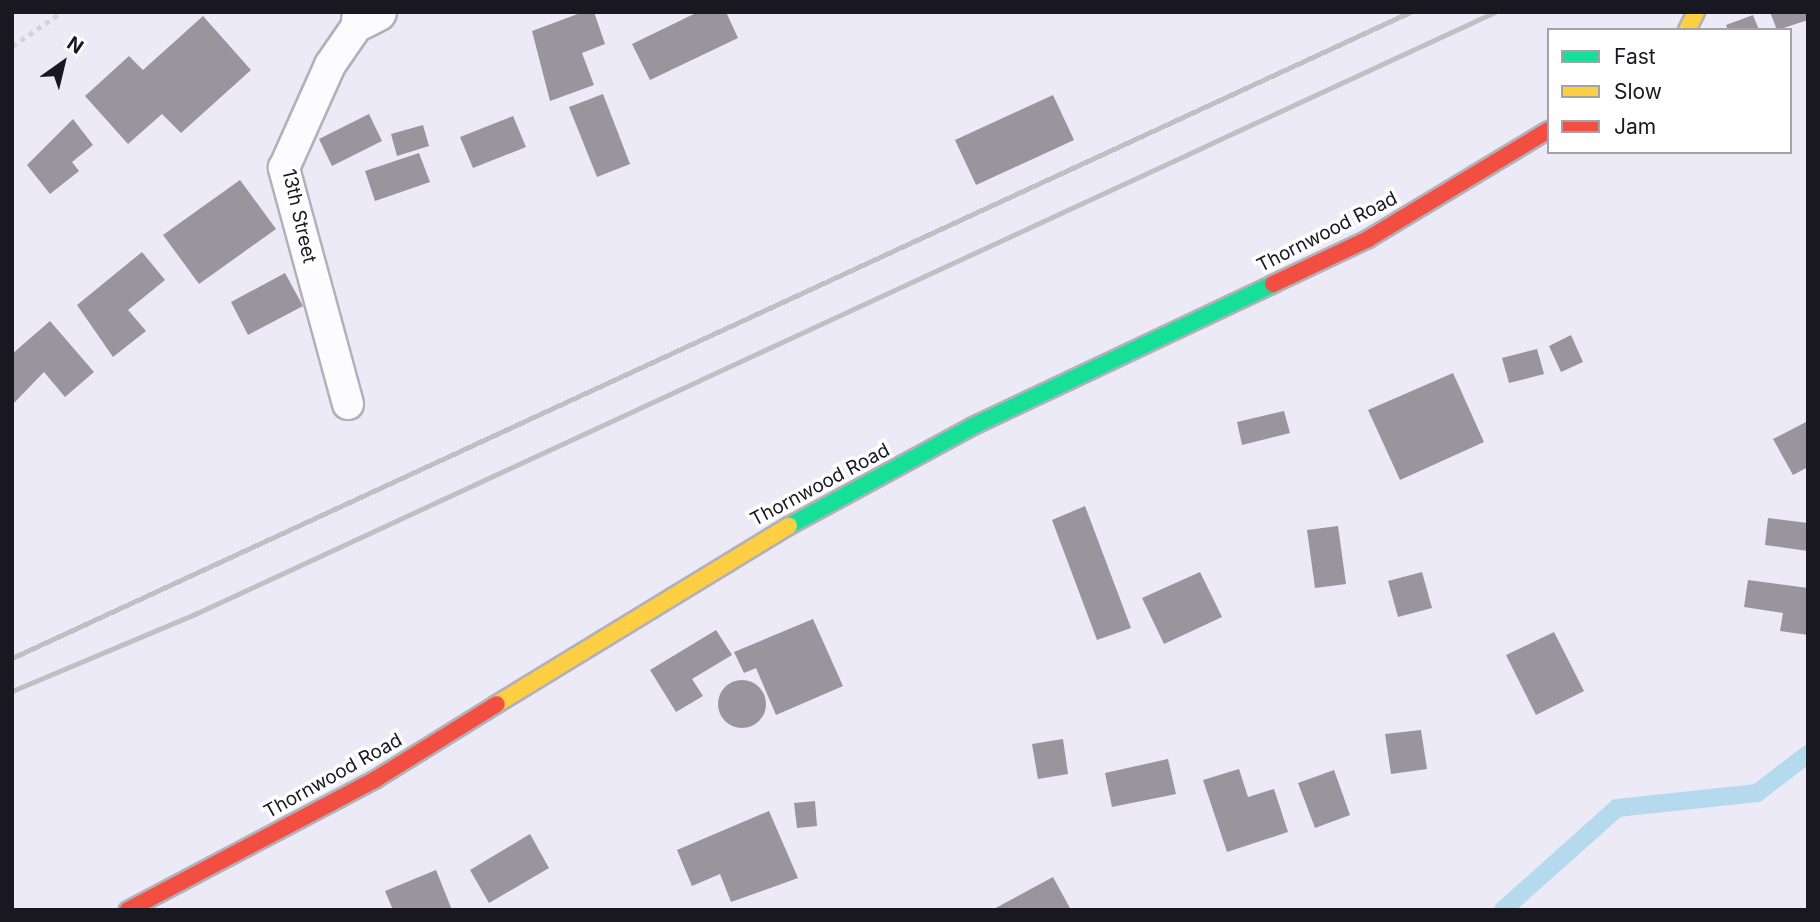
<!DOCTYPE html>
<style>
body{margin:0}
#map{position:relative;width:1820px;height:922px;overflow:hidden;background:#eceaf6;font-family:Inter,sans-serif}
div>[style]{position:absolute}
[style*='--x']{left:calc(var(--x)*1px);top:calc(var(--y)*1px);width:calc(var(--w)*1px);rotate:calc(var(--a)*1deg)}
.stream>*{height:18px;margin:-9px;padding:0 9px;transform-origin:9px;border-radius:9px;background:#b5daed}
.building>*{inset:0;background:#99959d}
.round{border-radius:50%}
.path>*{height:4.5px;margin-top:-2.25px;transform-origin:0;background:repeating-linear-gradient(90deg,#d4d3d7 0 5px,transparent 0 10px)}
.roads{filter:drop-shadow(2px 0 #b2b0b9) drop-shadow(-2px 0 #b2b0b9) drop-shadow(0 2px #b2b0b9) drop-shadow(0 -2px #b2b0b9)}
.lane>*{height:30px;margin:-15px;padding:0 15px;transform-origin:15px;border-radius:15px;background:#fcfcfe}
.street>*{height:38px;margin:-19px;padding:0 19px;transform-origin:19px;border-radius:19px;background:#fcfcfe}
.fast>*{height:16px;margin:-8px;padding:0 8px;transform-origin:8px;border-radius:8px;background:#16e098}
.slow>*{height:16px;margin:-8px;padding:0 8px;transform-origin:8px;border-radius:8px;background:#ffcf43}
.jam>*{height:16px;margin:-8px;padding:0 8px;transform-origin:8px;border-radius:8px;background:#f24e42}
.rail>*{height:5px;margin:-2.5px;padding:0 2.5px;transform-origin:2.5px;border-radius:2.5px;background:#c0c0c2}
span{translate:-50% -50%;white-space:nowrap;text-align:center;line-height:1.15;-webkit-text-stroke:7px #fff;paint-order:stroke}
.street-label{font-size:19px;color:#191820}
.frame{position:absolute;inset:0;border:14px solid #191820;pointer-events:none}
.legend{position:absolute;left:1547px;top:28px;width:245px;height:126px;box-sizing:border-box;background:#fff;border:2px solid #a3a3a6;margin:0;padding:9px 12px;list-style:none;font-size:21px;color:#191820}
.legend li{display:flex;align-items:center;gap:14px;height:35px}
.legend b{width:35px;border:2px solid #a3a3a6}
.north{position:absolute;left:28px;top:28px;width:70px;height:70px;-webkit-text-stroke:5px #fff;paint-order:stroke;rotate:34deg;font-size:19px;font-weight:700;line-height:28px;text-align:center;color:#191820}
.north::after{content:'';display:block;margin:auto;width:24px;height:32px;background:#191820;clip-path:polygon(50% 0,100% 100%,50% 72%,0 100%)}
</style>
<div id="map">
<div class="stream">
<i style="--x:1503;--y:910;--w:153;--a:-41.8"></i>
<i style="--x:1617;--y:808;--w:141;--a:-6.1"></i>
<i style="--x:1757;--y:793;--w:64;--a:-37.4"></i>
</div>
<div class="building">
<i style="clip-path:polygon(583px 12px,594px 12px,605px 44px,582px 53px,594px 85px,550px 101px,532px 31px)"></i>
<i style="clip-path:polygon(698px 12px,726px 12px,738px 38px,650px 80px,632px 44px)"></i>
<i style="clip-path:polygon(1770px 12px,1808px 12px,1808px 20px,1777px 30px)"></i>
<i style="clip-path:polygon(1753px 15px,1759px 30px,1728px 30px,1726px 25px)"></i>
<i style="clip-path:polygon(203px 16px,251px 70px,181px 133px,162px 114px,128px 144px,85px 96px,129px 56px,143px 70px)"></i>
<i style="clip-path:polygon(603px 94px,630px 164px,597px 177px,569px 107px)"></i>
<i style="clip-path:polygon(1053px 95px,1074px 140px,976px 185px,955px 140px)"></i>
<i style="clip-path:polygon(369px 114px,382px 141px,332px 166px,319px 139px)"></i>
<i style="clip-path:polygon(513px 116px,526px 147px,473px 168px,460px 137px)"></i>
<i style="clip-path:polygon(73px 119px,93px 145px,72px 162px,79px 171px,50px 194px,27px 165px)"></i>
<i style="clip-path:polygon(423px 125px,429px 146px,397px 156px,391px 134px)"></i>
<i style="clip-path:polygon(419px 153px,430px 182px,375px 201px,365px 171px)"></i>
<i style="clip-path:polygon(240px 180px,276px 229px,199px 284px,163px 235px)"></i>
<i style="clip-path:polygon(142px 252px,165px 280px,128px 310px,146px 331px,113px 357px,77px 305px)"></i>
<i style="clip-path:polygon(285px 273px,303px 306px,248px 335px,231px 302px)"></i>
<i style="clip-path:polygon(50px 321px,94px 372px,65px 397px,44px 372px,12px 405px,12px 354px)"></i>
<i style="clip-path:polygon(1571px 335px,1583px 362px,1561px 372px,1549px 346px)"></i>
<i style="clip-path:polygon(1537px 349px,1544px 374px,1509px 383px,1502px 358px)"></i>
<i style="clip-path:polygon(1453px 373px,1484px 442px,1400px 480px,1368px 410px)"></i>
<i style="clip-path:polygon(1284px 411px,1290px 433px,1242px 445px,1237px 422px)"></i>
<i style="clip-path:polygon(1808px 421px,1808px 467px,1793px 475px,1773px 439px)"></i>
<i style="clip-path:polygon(1085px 506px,1131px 628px,1097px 640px,1052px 520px)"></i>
<i style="clip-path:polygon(1768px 518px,1808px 523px,1808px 551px,1765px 545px)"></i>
<i style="clip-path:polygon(1338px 526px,1346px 584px,1315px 588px,1307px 530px)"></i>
<i style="clip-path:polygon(1200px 572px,1222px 617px,1164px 644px,1142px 598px)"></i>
<i style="clip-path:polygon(1422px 572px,1432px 608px,1398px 617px,1388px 581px)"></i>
<i style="clip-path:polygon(1748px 580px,1808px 588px,1808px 635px,1780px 631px,1783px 613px,1744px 607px)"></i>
<i style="clip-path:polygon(813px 619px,843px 686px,776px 715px,756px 668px,744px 673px,734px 652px)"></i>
<i style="clip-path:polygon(716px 630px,732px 655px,692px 679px,703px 696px,676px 712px,650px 670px)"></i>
<i style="clip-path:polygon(1554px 632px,1584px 691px,1536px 715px,1506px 655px)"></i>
<i class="round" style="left:718px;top:680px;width:48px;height:48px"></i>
<i style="clip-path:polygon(1421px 730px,1427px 769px,1391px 774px,1385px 734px)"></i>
<i style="clip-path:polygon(1063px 739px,1068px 774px,1038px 779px,1032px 744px)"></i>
<i style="clip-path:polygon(1168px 759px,1176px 794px,1112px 807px,1105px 773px)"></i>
<i style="clip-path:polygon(1239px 769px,1248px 797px,1274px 789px,1288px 832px,1227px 852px,1203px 780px)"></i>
<i style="clip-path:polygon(1334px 770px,1350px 815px,1315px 828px,1298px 783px)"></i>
<i style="clip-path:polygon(815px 801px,817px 826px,797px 828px,794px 803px)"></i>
<i style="clip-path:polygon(769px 811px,798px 878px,731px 902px,720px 874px,692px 886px,677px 850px)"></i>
<i style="clip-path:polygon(530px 834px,549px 868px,489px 903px,470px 870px)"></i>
<i style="clip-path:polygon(436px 870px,452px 910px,393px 910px,385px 891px)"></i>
<i style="clip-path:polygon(1053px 877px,1071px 910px,992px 910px)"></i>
</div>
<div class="path">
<i style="--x:12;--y:46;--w:60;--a:-34.2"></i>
</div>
<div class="roads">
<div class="lane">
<i style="--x:348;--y:404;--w:245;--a:-105.2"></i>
<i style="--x:284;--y:168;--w:113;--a:-65.9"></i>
<i style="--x:330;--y:65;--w:55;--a:-55.4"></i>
</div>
<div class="street">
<i style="--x:361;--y:20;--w:18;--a:-27"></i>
</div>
<div class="fast">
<i style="--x:789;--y:526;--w:209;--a:-28.5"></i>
<i style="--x:973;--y:426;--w:332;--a:-25.3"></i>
</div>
<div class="slow">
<i style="--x:1687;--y:30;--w:20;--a:-63"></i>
<i style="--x:497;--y:704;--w:342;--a:-31.4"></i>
</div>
<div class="jam">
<i style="--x:1273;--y:284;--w:105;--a:-25.3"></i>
<i style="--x:1368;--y:239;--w:211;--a:-31.1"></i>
<i style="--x:128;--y:910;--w:280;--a:-27.8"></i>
<i style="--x:376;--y:779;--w:142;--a:-31.8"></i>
</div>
</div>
<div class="rail">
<i style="--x:12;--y:658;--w:1540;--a:-24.8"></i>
<i style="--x:12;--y:691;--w:199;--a:-22.8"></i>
<i style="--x:195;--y:614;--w:1433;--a:-24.85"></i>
</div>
<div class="street-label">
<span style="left:299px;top:216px;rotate:77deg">13th Street</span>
<span style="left:1327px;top:232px;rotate:-27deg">Thornwood Road</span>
<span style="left:820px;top:485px;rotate:-28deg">Thornwood Road</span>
<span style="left:333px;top:776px;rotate:-29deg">Thornwood Road</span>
</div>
<div class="frame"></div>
<ul class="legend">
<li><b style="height:9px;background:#16e098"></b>Fast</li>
<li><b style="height:9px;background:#ffcf43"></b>Slow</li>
<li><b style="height:9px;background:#f24e42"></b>Jam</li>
</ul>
<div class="north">N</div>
</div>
